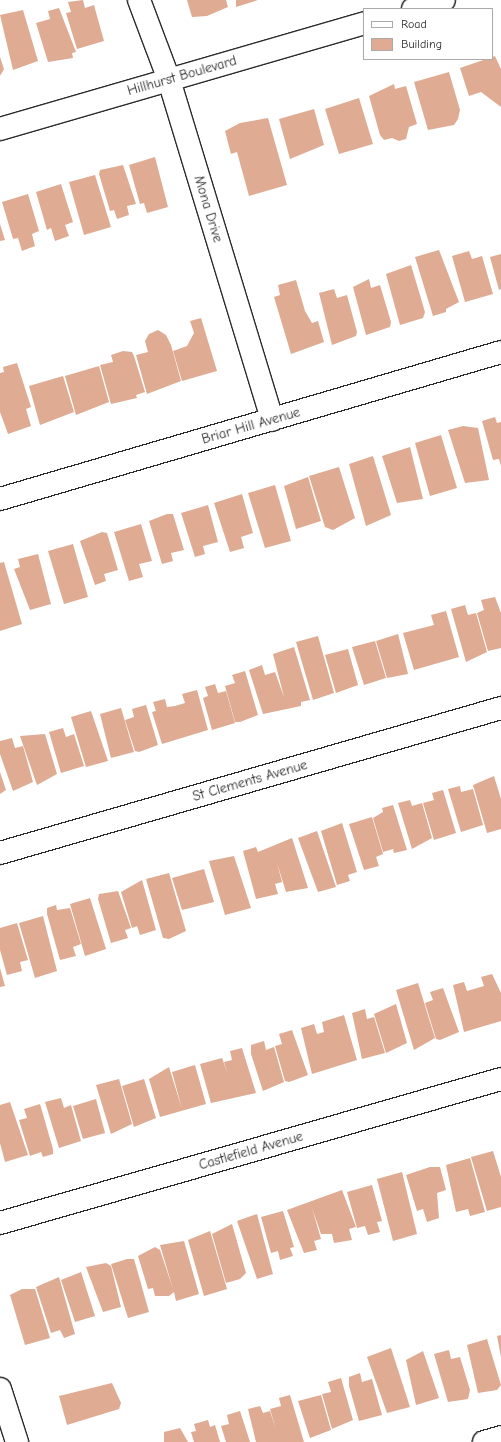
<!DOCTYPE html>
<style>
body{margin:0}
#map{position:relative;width:501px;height:1442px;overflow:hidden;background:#fff;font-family:"Comic Neue",sans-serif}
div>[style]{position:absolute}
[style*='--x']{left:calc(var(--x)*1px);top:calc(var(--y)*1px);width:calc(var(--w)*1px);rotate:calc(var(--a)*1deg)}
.building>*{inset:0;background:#dfab93}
.roads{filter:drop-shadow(1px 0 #2b2b2b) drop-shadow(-1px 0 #2b2b2b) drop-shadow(0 1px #2b2b2b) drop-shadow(0 -1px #2b2b2b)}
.minor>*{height:22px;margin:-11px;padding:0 11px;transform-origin:11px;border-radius:11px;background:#fff}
span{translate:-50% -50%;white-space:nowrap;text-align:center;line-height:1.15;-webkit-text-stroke:4px #fff;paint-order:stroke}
.street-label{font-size:14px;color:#2b2b2b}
.legend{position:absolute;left:363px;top:8px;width:130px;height:52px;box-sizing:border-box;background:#fff;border:1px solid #aaa;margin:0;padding:5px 7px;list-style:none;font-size:12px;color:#2b2b2b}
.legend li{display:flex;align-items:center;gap:8px;height:20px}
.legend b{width:20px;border:1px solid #aaa}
</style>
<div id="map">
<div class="building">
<i style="clip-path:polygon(83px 0,85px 8px,94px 5px,104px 41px,77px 49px,66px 13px,71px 12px,68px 2px)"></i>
<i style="clip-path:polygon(187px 0,226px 0,228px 7px,207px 16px,192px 17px)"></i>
<i style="clip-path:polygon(236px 0,258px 0,236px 7px)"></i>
<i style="clip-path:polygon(59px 8px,76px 52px,72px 53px,73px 58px,48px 62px,36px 23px,50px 19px,48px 11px)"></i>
<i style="clip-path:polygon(23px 10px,38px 61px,13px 70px,0 15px)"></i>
<i style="clip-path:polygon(495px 56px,501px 69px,501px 107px,481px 92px,469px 96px,460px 68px)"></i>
<i style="clip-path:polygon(0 57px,4px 69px,0 76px)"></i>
<i style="clip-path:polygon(449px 72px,460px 110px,458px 119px,454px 125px,428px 130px,414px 82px)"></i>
<i style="clip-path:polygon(394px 84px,395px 89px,406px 86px,417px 124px,409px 127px,406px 139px,399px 141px,392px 138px,384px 140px,380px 135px,369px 96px)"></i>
<i style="clip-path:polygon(359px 98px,373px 144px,339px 154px,325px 109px)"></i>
<i style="clip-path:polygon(314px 109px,324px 145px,290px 159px,279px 119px)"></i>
<i style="clip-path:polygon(268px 118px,287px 185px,249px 196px,237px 152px,231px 154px,225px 131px,240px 123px)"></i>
<i style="clip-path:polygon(155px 157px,168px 207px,147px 213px,144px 203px,140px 204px,129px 165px)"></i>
<i style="clip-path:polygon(123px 165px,136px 204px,127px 206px,129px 215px,117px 219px,114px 210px,110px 211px,99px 174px,100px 170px)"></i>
<i style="clip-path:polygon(95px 175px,111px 227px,84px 235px,69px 182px)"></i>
<i style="clip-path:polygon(61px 184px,73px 222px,65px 225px,69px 236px,55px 241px,51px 228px,47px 230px,36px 192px)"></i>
<i style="clip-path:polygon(28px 194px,39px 231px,32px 234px,35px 246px,22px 251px,18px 238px,13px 239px,2px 202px)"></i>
<i style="clip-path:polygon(0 224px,5px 240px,0 241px)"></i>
<i style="clip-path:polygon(439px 250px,459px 302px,446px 309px,446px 312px,433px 316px,415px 257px)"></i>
<i style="clip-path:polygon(469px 251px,472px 259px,482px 256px,493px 294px,465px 302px,452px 256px)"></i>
<i style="clip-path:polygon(501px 254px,501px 289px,499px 290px,490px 257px)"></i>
<i style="clip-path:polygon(411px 265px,425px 312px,423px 318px,400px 325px,386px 274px)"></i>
<i style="clip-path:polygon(369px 279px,371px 288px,380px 285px,391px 322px,390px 327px,366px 335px,353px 287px)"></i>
<i style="clip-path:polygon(296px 280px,305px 311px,312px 323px,318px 321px,324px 342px,291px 354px,274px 297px,280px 295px,278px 285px)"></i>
<i style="clip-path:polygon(334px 289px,337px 298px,347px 295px,357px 332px,356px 336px,332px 345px,319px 293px)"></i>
<i style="clip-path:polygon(201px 318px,217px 371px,182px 381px,173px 351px,187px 346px,194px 333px,190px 321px)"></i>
<i style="clip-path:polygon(158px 330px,166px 335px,171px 345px,181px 381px,147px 394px,136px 355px,148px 352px,145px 341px,149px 334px)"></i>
<i style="clip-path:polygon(123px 351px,132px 352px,134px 356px,145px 392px,136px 395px,137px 398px,111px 404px,100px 365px,113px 362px,111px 355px)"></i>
<i style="clip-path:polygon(17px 363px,31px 407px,26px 409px,31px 426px,8px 434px,0 412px,0 373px,4px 372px,3px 367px)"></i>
<i style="clip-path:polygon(99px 366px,109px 402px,76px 415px,65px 376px)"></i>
<i style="clip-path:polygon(63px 376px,74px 412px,40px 425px,29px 386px)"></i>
<i style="clip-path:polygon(495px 417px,497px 423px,501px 422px,501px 466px,499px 459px,493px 460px,482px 421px)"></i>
<i style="clip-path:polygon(463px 426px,478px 428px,489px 480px,465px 483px,448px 430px)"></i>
<i style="clip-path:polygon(441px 435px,457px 488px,430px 496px,415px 443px)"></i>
<i style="clip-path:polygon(410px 447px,423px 499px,397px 503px,382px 456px)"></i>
<i style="clip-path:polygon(373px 456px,391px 515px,366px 526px,349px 464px)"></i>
<i style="clip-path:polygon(339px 467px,355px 518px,333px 530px,325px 527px,309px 476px)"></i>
<i style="clip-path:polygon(308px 477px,321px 521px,296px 529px,284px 486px)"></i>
<i style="clip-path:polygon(275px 485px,291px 541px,265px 548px,248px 493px)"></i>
<i style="clip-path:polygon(242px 494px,253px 533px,241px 537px,244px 548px,230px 552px,214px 503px)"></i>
<i style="clip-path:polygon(208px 505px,218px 542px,203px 546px,205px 554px,195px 557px,181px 513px)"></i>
<i style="clip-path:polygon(167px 514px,173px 514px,184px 550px,171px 553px,173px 561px,162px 564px,149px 521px)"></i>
<i style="clip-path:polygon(141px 524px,152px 561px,139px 564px,143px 577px,129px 581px,114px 532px)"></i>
<i style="clip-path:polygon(102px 532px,107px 533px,118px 570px,104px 574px,106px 581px,95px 585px,80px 541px)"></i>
<i style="clip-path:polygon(73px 544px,88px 597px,64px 604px,48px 551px)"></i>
<i style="clip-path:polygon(38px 554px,51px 604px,30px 610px,14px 569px,20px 567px,18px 559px)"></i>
<i style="clip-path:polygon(4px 562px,22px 624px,0 631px,0 563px)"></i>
<i style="clip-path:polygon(495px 597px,501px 613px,501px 648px,488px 651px,477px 613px,484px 610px,481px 600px)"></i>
<i style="clip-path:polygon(465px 605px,468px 615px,476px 613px,487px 652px,466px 662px,451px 609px)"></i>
<i style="clip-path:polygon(446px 611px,459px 657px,414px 670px,403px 633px,434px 625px,431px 615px)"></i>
<i style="clip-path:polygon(398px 634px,408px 674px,387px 678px,376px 641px)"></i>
<i style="clip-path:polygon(318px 636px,334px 693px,313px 700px,296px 642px)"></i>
<i style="clip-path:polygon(375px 641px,386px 678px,364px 685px,352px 647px)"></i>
<i style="clip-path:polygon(294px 647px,310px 700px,301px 702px,301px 706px,263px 714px,249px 670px,262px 665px,265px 675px,275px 672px,284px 697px,273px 654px)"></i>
<i style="clip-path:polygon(348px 649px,358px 685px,336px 693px,325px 655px)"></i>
<i style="clip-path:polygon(245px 671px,258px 715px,240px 722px,235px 722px,225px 686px,235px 683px,232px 675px)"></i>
<i style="clip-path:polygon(215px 684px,218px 693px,226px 691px,235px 723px,212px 730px,203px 698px,208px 696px,205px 687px)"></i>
<i style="clip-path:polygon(197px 690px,208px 730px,185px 737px,180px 723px,185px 737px,162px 744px,152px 712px,156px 711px,153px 702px,165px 699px,167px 707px,175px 706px,185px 703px,182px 694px)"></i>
<i style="clip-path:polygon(146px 705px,158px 745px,139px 752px,135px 751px,125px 720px,134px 717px,132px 709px)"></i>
<i style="clip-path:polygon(121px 708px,134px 752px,111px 758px,100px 714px)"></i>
<i style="clip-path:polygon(91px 711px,108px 761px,86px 767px,71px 717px)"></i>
<i style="clip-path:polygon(63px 728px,66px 737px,74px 734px,84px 766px,61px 773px,49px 732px)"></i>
<i style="clip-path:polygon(45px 734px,57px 774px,37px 785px,20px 736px)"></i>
<i style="clip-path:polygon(12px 738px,15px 748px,23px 746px,33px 782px,13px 791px,0 754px,0 741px)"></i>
<i style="clip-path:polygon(0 772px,6px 790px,0 794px)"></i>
<i style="clip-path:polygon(494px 776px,501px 799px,501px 829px,487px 833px,473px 785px)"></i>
<i style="clip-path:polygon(460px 786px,461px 792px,473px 789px,483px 825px,461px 832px,448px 789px)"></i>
<i style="clip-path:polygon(443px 790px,456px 833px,434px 840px,423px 803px,434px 800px,432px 793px)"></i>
<i style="clip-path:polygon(410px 800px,412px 806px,422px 803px,432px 838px,412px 849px,398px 803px)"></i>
<i style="clip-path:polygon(393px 805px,407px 850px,394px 853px,393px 849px,383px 852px,373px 818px,383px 812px,382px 808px)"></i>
<i style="clip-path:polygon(372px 817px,383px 854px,376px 857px,379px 866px,364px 870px,349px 824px)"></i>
<i style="clip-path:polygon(342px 823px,357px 872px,348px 875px,350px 881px,337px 885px,321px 831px)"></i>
<i style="clip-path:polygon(317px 831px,336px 887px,318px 892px,298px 838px)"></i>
<i style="clip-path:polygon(292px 838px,308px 888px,286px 892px,277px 863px,282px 882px,275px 884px,278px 894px,256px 899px,243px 851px,256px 847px,258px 852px)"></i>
<i style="clip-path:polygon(234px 856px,251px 908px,225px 915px,209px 861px)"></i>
<i style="clip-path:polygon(204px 869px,214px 902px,182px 910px,172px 878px)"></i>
<i style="clip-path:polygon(169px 873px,186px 931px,169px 939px,163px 938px,146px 879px)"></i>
<i style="clip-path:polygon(142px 880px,156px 930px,140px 935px,137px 926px,132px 928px,121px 892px)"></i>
<i style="clip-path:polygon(118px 891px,131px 928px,125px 930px,128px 938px,111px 943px,98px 899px,99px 894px)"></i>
<i style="clip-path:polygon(90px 898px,106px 949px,85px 956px,70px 904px)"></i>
<i style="clip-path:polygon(56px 905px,57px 910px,70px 908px,81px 944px,73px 947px,76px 956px,60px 960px,47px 914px,47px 908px)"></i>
<i style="clip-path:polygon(43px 916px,57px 971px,35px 978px,19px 923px)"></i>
<i style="clip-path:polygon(17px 923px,28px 960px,20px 962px,22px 971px,7px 975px,0 950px,0 928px)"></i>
<i style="clip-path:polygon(0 968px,5px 986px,0 987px)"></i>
<i style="clip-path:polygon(492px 974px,501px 993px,501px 1021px,464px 1032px,453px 985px,464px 982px,467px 991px,484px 986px,481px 977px)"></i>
<i style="clip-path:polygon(418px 983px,435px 1038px,414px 1050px,396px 990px)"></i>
<i style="clip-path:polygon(443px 988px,459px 1032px,440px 1040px,436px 1039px,425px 1003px,433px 1000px,430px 992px)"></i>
<i style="clip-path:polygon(396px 1004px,407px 1043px,386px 1053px,374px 1014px)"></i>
<i style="clip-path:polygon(365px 1009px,367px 1019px,374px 1017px,385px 1053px,362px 1059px,352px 1013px)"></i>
<i style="clip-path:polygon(344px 1015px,357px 1060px,312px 1074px,301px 1028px,314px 1024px,317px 1034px,324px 1032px,322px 1022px)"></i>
<i style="clip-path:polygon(292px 1030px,308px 1075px,289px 1082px,285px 1081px,275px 1046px,282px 1044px,279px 1034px)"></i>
<i style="clip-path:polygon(264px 1041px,266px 1050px,274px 1047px,284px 1082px,263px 1091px,251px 1054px,251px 1045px)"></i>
<i style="clip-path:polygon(242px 1048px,256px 1093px,211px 1103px,200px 1064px,222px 1058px,228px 1074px,224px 1062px,232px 1060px,230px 1051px)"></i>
<i style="clip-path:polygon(195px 1065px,206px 1104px,160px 1117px,149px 1079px,169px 1067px,182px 1109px,172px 1072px)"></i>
<i style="clip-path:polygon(119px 1079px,132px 1124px,111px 1134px,96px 1085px)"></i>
<i style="clip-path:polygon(144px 1079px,156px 1118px,134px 1127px,122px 1086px)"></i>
<i style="clip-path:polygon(61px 1098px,64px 1108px,71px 1105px,81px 1141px,59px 1148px,45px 1102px)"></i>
<i style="clip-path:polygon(96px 1099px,105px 1133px,83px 1139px,73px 1106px)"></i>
<i style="clip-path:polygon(10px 1102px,28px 1155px,5px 1162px,0 1143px,0 1105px)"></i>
<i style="clip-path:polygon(40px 1104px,53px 1149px,53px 1154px,43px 1157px,41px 1152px,30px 1156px,19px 1120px,27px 1118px,24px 1109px)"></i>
<i style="clip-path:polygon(493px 1151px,501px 1177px,501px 1207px,487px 1211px,471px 1157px)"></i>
<i style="clip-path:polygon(470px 1158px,485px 1212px,470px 1216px,468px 1209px,456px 1212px,446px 1165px)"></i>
<i style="clip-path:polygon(430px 1167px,440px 1167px,446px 1190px,437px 1193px,439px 1218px,427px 1222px,423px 1209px,417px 1211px,406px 1175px)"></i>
<i style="clip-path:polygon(402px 1172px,417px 1234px,393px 1241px,377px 1179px)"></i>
<i style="clip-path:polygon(372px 1185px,382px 1221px,377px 1222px,380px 1232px,368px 1235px,365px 1226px,357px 1228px,347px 1192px)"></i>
<i style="clip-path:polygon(342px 1190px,356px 1227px,349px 1229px,352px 1240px,334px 1243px,332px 1234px,321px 1234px,312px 1208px,321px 1239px,314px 1241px,317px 1250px,304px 1253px,287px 1210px)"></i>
<i style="clip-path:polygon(283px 1211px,294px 1247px,290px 1248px,293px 1256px,280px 1260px,278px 1251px,271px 1253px,261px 1217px)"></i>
<i style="clip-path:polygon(257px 1214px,273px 1274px,257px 1279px,237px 1221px)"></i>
<i style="clip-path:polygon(232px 1224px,246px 1273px,240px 1279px,226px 1283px,212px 1234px)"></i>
<i style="clip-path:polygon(210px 1231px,227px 1289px,204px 1296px,188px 1240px)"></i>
<i style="clip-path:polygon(184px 1241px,199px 1294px,176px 1301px,174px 1292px,169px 1296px,155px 1296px,153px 1288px,148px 1289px,138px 1256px,155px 1247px,160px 1250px,173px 1289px,160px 1245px)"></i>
<i style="clip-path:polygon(127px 1259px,134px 1259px,149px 1312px,128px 1318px,111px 1264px)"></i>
<i style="clip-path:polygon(106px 1263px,111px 1266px,121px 1307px,103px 1312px,86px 1267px)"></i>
<i style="clip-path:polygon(81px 1272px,95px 1316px,75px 1322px,61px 1280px)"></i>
<i style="clip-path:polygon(59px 1277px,75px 1334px,64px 1338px,60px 1330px,51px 1333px,36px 1287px)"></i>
<i style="clip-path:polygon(35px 1289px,50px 1338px,25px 1345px,10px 1295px,22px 1289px)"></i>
<i style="clip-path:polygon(501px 1335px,501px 1357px,497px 1336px)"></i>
<i style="clip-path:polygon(487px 1339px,501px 1385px,497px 1390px,478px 1393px,467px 1345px)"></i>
<i style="clip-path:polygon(391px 1348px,410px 1407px,387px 1413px,367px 1357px)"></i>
<i style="clip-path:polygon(449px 1350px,451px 1359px,460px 1357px,470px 1390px,468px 1399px,448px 1402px,434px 1354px)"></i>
<i style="clip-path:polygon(423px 1351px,439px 1398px,416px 1405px,406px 1360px)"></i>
<i style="clip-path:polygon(360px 1373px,362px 1382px,372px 1379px,382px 1415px,359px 1421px,349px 1386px,349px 1377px)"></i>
<i style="clip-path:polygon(341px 1378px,353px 1420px,332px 1429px,322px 1394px,331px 1392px,328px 1382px)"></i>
<i style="clip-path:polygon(112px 1383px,121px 1403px,119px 1409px,67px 1425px,59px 1396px)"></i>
<i style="clip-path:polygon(290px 1395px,304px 1442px,256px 1442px,248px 1409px,260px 1406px,263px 1413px,270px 1411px,276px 1430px,270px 1409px,281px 1406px,279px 1398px)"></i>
<i style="clip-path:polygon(321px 1395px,331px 1430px,310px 1438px,298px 1401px)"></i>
<i style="clip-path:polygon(240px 1411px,250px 1442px,226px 1442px,221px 1426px,229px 1424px,227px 1415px)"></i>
<i style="clip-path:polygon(208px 1420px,210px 1427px,215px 1425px,220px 1442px,194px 1442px,191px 1432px,196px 1431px,194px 1424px)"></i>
<i style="clip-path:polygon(180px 1428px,188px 1442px,164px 1442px,164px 1432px)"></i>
</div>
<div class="roads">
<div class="minor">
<i style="--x:139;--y:0;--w:85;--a:69.4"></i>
<i style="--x:169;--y:80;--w:355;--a:73.1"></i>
<i style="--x:413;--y:9;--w:32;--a:-16"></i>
<i style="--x:0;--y:129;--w:379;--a:-16.2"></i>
<i style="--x:0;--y:499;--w:522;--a:-16.35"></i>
<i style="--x:0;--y:853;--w:522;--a:-16.14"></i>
<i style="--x:0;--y:1223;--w:521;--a:-16.04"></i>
<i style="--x:0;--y:1389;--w:56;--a:72.2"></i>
<i style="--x:484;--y:1442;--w:18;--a:-16"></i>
</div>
</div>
<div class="street-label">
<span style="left:182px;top:76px;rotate:-16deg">Hillhurst Boulevard</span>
<span style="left:208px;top:209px;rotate:73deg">Mona Drive</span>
<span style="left:251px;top:426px;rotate:-16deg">Briar Hill Avenue</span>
<span style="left:250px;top:781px;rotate:-16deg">St Clements Avenue</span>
<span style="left:251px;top:1151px;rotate:-16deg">Castlefield Avenue</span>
</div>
<ul class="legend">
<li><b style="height:5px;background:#fff"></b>Road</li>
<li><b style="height:11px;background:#dfab93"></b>Building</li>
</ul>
</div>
